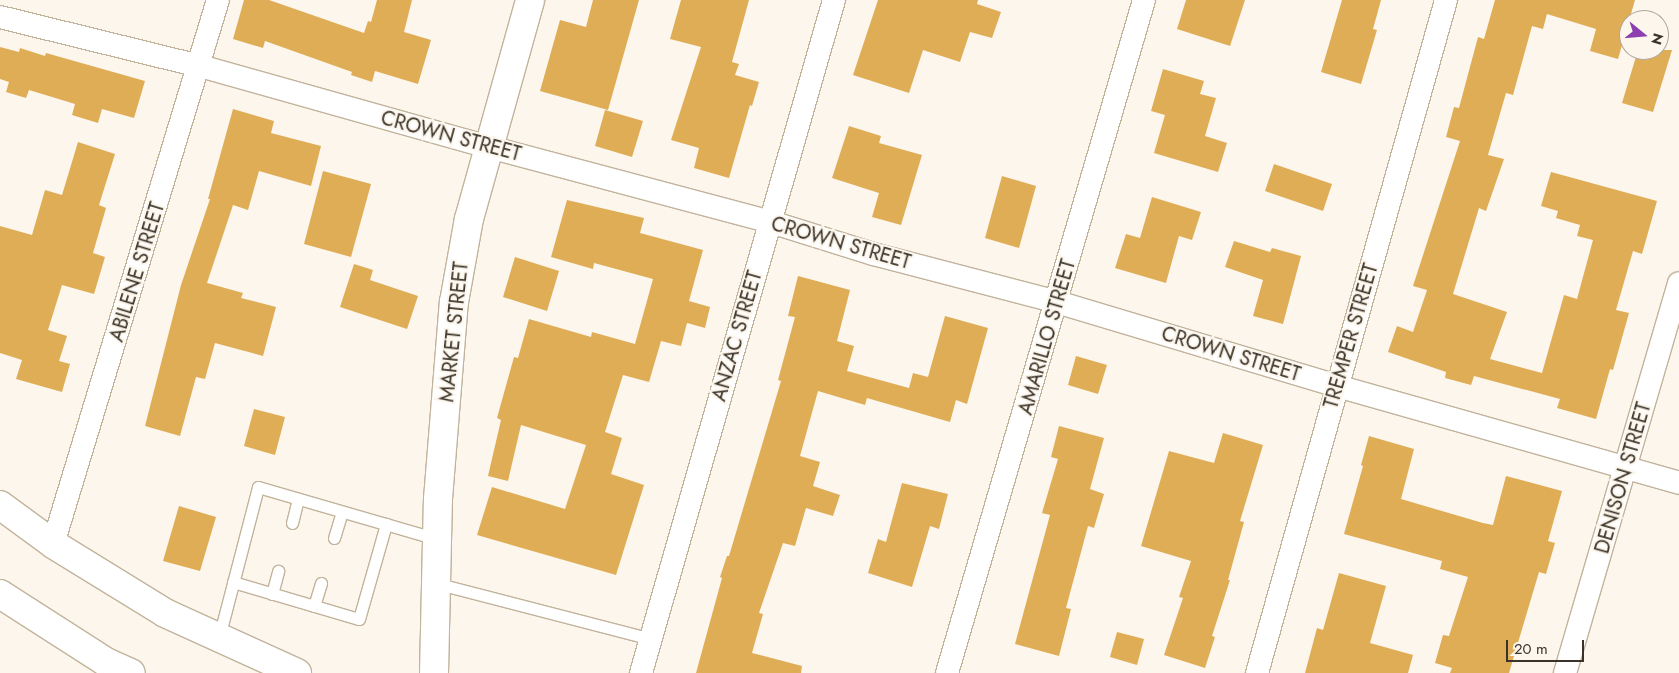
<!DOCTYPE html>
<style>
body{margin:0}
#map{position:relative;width:1679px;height:673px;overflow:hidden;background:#fcf6ec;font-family:Jost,sans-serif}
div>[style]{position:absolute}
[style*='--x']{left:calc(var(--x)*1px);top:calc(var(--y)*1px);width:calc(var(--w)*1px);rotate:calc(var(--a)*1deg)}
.building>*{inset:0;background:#e0ad57}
.roads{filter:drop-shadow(1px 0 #c2b39b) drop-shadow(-1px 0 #c2b39b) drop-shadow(0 1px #c2b39b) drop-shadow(0 -1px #c2b39b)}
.lane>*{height:11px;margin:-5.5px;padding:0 5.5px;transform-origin:5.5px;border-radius:5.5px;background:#fff}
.street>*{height:22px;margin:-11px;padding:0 11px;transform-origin:11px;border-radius:11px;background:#fff}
.secondary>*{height:28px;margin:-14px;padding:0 14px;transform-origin:14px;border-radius:14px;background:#fff}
.primary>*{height:28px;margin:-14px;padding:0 14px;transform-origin:14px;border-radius:14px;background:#fff}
span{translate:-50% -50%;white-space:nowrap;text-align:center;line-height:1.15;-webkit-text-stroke:4px #fcf6ec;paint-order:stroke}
.street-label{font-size:20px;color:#3a332a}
.north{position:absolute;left:1619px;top:10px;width:50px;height:50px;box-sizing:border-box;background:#fcf6ec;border:1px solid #aea89e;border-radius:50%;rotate:107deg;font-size:14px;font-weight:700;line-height:20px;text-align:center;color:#3a332a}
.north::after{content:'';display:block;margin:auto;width:18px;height:22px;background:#8c3fb0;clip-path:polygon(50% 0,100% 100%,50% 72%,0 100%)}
.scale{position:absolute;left:1506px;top:640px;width:78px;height:22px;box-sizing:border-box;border:2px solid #3a332a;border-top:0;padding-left:6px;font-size:15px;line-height:18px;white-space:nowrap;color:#3a332a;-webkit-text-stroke:4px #fcf6ec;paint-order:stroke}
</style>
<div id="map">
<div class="building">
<i style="clip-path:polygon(244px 0,269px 0,364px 33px,368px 21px,371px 22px,377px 0,412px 0,404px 32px,431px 40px,418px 84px,375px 71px,372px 82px,351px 75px,352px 72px,265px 41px,263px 48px,233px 39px)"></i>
<i style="clip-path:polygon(593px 0,639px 0,608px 110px,540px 91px,560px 20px,586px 27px)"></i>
<i style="clip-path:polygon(681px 0,749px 0,732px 62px,739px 64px,735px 75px,759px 82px,752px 106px,750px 105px,729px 178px,694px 168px,699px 148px,671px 140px,701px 47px,670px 39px)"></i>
<i style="clip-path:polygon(878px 0,978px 0,977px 4px,1001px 12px,992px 38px,970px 32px,960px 62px,923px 50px,909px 93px,853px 75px)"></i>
<i style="clip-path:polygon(1186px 0,1245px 0,1230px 46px,1177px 29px)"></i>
<i style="clip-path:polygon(1342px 0,1381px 0,1373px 29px,1377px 30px,1361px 84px,1321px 72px)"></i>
<i style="clip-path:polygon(1495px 0,1635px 0,1618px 59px,1590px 51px,1596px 29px,1547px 14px,1543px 29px,1532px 26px,1513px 95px,1506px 93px,1488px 155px,1504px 159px,1486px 211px,1479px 208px,1453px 294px,1507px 312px,1490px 359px,1542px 373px,1564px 295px,1577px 299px,1593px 240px,1577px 236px,1580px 225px,1556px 218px,1558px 211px,1541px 206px,1551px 172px,1657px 201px,1642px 254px,1633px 251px,1616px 310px,1629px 313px,1613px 370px,1610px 369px,1596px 419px,1557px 408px,1560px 399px,1474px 376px,1471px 385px,1445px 378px,1446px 372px,1388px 352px,1397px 326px,1413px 332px,1427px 290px,1413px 286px,1460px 141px,1446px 137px,1454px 107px,1459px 108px,1478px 37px,1484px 39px)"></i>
<i style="clip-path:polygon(0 47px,19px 52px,20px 48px,45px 56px,46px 53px,145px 81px,134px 118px,102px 109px,98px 123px,72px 115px,75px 104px,29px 90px,26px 98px,6px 92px,9px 82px,0 79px)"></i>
<i style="clip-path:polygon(1638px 50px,1672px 50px,1653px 112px,1622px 103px)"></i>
<i style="clip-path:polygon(1163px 69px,1204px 81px,1200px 94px,1216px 98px,1205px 136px,1227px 143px,1218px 172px,1154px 153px,1165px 115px,1151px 111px)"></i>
<i style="clip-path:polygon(233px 109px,274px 121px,271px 133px,321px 146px,311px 186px,259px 171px,248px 210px,233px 205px,207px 283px,243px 293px,241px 298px,276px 307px,263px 356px,215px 343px,205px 379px,196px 377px,180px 436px,145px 426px,181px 285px,210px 199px,208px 199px)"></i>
<i style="clip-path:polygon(605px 110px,643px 121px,632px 157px,595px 146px)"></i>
<i style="clip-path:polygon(849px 126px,881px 136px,879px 143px,922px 155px,901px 225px,872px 217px,879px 193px,832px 178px)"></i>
<i style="clip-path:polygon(78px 142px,115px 154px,99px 205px,106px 208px,93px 253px,105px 257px,94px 294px,62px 285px,48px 330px,67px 336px,59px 361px,70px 364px,62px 392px,16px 379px,22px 360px,0 353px,0 226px,32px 235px,45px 190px,62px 195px)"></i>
<i style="clip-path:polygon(1274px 164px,1332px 184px,1323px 211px,1265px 191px)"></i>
<i style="clip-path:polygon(323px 171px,371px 184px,351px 257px,304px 244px)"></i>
<i style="clip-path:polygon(1002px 176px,1036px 186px,1019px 248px,985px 238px)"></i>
<i style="clip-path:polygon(1152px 197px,1201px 212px,1192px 240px,1179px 236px,1166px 283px,1115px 268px,1126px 234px,1140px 238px)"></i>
<i style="clip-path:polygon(567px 200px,644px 218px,640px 233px,703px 250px,689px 301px,710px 307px,705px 328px,687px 323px,681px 346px,661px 341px,649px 382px,623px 375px,605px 432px,622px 438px,611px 474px,644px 485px,616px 575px,477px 535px,492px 487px,565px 509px,586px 445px,521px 425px,508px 481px,488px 476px,501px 420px,497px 418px,514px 357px,518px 358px,529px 319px,591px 337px,592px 332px,635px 344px,653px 279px,594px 263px,593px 269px,551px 257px)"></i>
<i style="clip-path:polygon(1234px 241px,1270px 252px,1272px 248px,1301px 256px,1283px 324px,1253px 316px,1263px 280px,1225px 267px)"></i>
<i style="clip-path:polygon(515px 257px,559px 271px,547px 311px,503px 297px)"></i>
<i style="clip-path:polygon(354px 264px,373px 270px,370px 280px,418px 296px,407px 329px,340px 307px)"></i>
<i style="clip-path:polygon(798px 276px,850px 290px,837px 341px,854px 346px,847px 371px,909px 388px,913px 373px,928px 377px,945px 316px,988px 328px,967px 404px,956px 400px,950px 422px,867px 398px,865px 405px,818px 391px,800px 456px,820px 462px,813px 486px,840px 495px,833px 516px,806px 508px,795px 546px,783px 543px,759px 613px,763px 614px,752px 653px,802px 666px,801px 673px,696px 673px,722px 578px,720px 577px,727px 556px,729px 556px,781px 381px,778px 380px,795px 317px,788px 316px)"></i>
<i style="clip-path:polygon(1076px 356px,1107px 365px,1098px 394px,1068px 385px)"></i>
<i style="clip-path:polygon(254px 409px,285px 417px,275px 455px,244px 446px)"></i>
<i style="clip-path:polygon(1059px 426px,1104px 438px,1090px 489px,1104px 494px,1094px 528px,1088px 526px,1066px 608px,1071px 609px,1059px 656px,1015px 644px,1050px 515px,1042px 513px,1058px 459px,1051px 457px)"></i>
<i style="clip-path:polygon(1223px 433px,1263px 445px,1240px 521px,1244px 522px,1228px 580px,1230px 580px,1212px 636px,1215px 637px,1205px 668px,1164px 655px,1183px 598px,1179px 597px,1191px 561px,1141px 546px,1169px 451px,1214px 463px)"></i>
<i style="clip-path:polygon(1369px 436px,1414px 449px,1401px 499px,1483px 523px,1493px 525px,1506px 476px,1562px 491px,1548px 541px,1555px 543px,1546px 574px,1539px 572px,1509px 673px,1450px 673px,1452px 668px,1435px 663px,1443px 635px,1449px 636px,1468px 577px,1440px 569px,1442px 561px,1344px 534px,1363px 466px,1361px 465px)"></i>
<i style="clip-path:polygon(902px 483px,948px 494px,939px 529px,930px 526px,912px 587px,868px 573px,878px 539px,886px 542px)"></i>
<i style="clip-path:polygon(179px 506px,216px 517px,200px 571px,163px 561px)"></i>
<i style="clip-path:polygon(1339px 573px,1386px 586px,1370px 643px,1413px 655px,1408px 673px,1305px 673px,1317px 628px,1323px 630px)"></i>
<i style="clip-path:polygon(1117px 632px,1144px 639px,1137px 665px,1110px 657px)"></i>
</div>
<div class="roads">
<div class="lane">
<i style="--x:292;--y:523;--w:25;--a:-76"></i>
<i style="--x:334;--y:538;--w:27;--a:-73"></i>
<i style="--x:233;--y:582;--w:131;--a:16.4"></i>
<i style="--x:359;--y:619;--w:99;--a:-74.1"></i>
<i style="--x:435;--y:583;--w:223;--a:14.5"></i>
<i style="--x:272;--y:594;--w:24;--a:-75"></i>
<i style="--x:314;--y:606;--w:24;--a:-73"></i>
<i style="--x:219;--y:637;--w:155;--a:-75.4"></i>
<i style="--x:258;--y:487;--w:186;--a:16.2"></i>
</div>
<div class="street">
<i style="--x:0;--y:17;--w:206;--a:13.8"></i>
<i style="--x:200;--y:66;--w:300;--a:15.7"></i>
<i style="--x:489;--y:147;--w:292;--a:14.9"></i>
<i style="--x:771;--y:222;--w:107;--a:17.4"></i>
<i style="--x:873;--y:254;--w:190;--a:14.6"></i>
<i style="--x:1057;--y:302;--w:292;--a:16.7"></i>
<i style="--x:1337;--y:386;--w:355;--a:15.8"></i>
<i style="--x:53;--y:544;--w:568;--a:-73.13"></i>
<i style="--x:641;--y:673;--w:700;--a:-74"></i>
<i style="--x:947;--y:673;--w:701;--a:-73.68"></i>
<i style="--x:1257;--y:673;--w:699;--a:-74.31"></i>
<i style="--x:1565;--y:673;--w:406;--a:-73.7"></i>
</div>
<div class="secondary">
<i style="--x:434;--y:673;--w:174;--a:-88.7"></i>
<i style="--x:438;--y:499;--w:198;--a:-85.4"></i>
<i style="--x:454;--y:302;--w:84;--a:-79.8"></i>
<i style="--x:469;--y:219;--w:227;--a:-74.4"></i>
</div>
<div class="primary">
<i style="--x:0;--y:505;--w:66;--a:36.3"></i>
<i style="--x:53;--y:544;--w:132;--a:31.6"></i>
<i style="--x:165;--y:613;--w:145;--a:24.4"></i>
<i style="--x:0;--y:594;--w:126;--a:32.7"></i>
<i style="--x:106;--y:662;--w:27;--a:24"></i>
</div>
</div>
<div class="street-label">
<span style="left:451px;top:136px;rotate:15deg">CROWN STREET</span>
<span style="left:841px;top:243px;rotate:16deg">CROWN STREET</span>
<span style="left:137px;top:272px;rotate:-73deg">ABILENE STREET</span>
<span style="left:454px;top:332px;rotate:-84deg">MARKET STREET</span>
<span style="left:737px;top:336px;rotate:-74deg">ANZAC STREET</span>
<span style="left:1351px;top:336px;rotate:-74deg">TREMPER STREET</span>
<span style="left:1047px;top:337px;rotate:-74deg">AMARILLO STREET</span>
<span style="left:1231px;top:354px;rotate:17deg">CROWN STREET</span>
<span style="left:1623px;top:478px;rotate:-74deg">DENISON STREET</span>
</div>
<div class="north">N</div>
<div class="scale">20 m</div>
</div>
